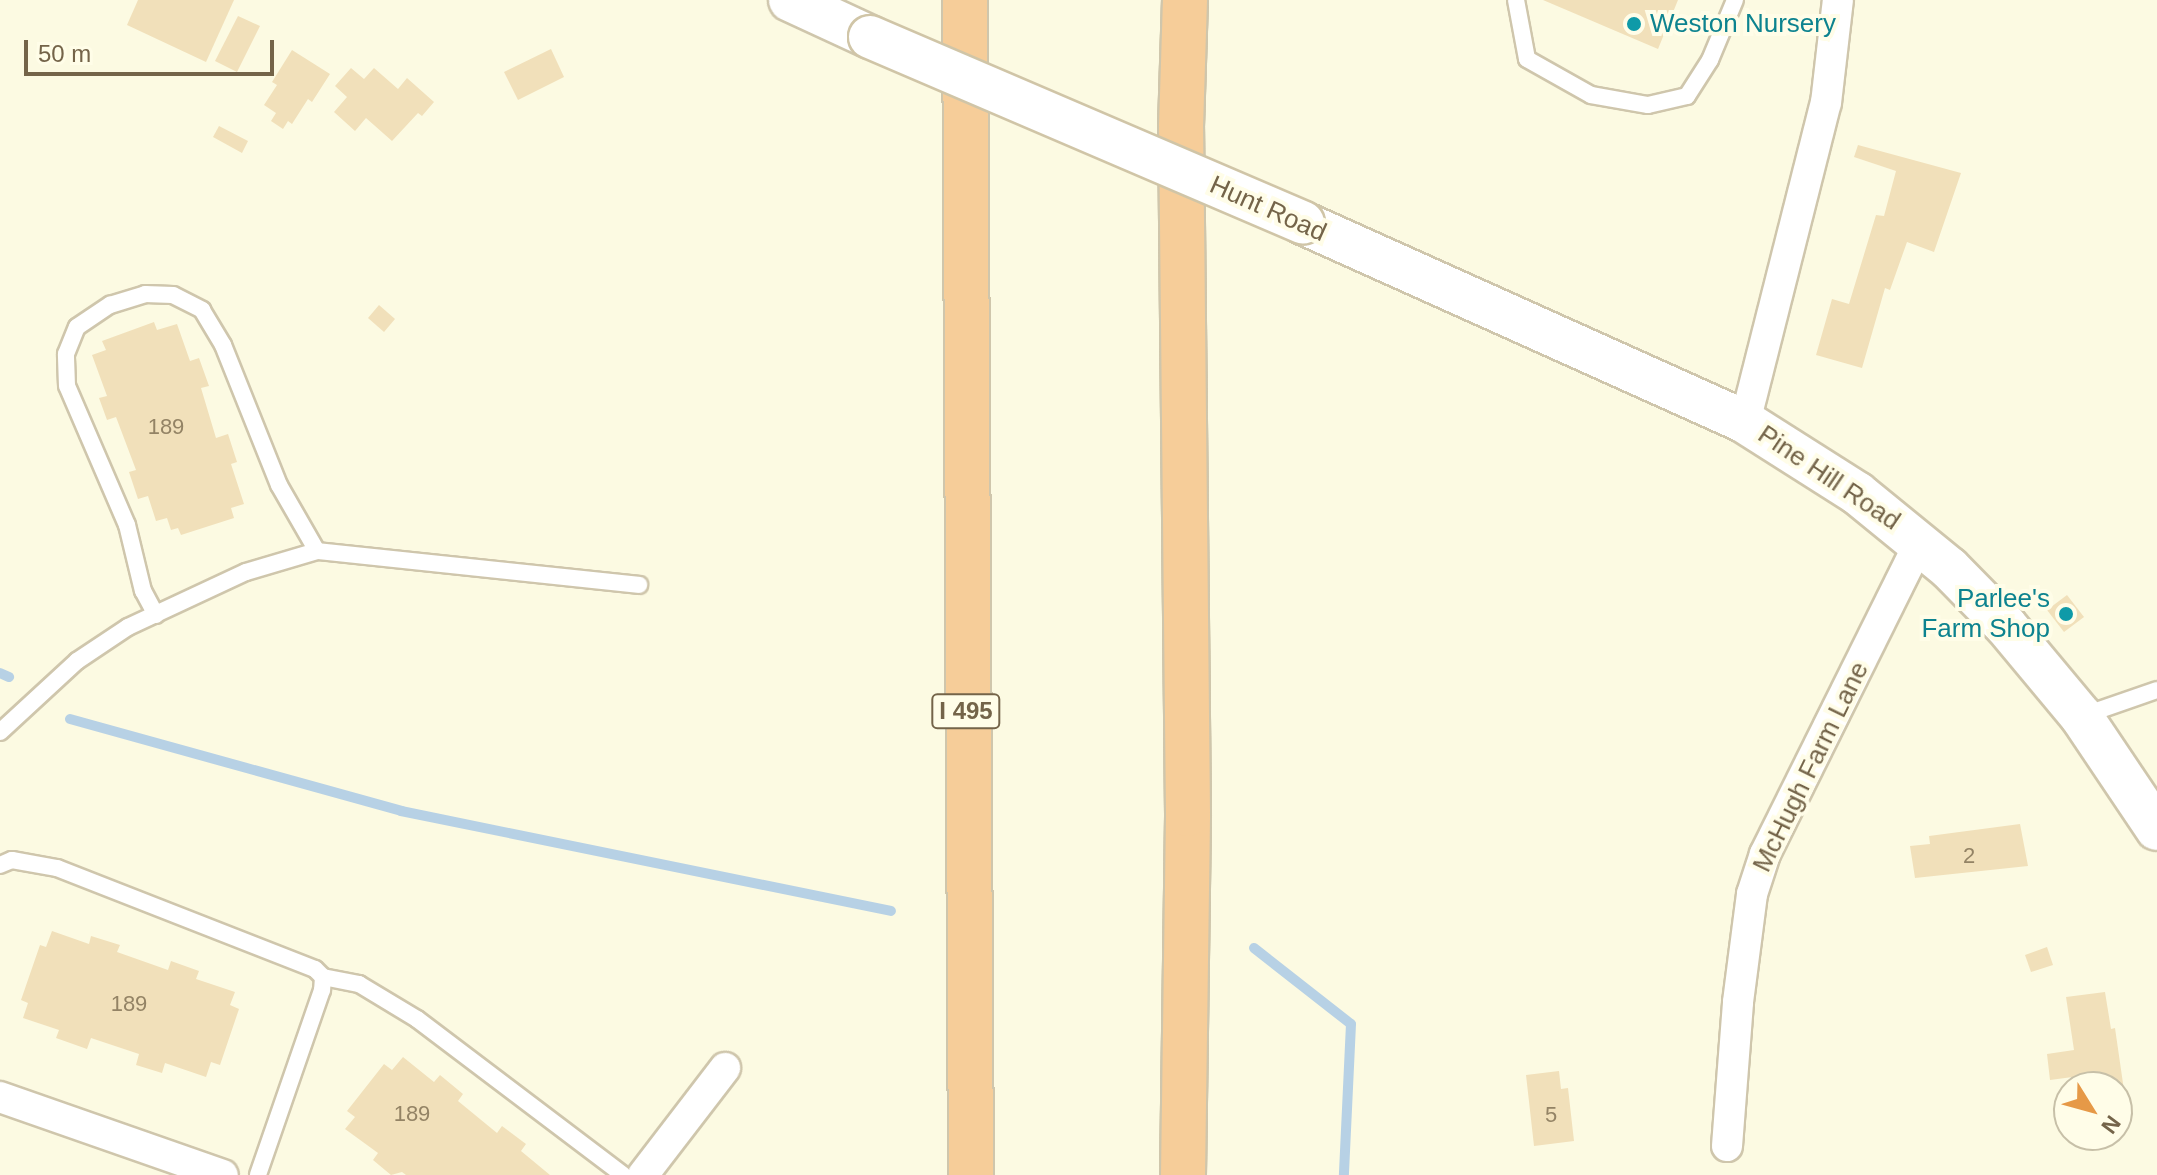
<!DOCTYPE html>
<style>
body{margin:0}
#map{position:relative;width:2157px;height:1175px;overflow:hidden;background:#fcfae2;font-family:Arial,sans-serif}
div>[style]{position:absolute}
[style*='--x']{left:calc(var(--x)*1px);top:calc(var(--y)*1px);width:calc(var(--w)*1px);rotate:calc(var(--a)*1deg)}
.stream>*{height:10px;margin:-5px;padding:0 5px;transform-origin:5px;border-radius:5px;background:#b7d1e5}
.building>*{inset:0;background:#f1e0ba}
.roads{filter:drop-shadow(2px 0 #cfc6ac) drop-shadow(-2px 0 #cfc6ac) drop-shadow(0 2px #cfc6ac) drop-shadow(0 -2px #cfc6ac)}
.lane>*{height:16px;margin:-8px;padding:0 8px;transform-origin:8px;border-radius:8px;background:#fff}
.street>*{height:30px;margin:-15px;padding:0 15px;transform-origin:15px;border-radius:15px;background:#fff}
.secondary>*{height:42px;margin:-21px;padding:0 21px;transform-origin:21px;border-radius:21px;background:#fff}
.highway>*{height:44px;margin:-22px;padding:0 22px;transform-origin:22px;border-radius:22px;background:#f6cd99}
.bridges{filter:drop-shadow(2px 0 #d0c5a7) drop-shadow(-2px 0 #d0c5a7) drop-shadow(0 2px #d0c5a7) drop-shadow(0 -2px #d0c5a7)}
.secondary-bridge>*{height:42px;margin:-21px;padding:0 21px;transform-origin:21px;border-radius:21px;background:#fff}
.dots>*{width:22px;height:22px;translate:-50% -50%;box-sizing:border-box;border:4px solid #fffde8;border-radius:50%}
span{translate:-50% -50%;white-space:nowrap;text-align:center;line-height:1.15;-webkit-text-stroke:8px #fffde8;paint-order:stroke}
.number-label{font-size:22px;color:#938365}
.number-label span{-webkit-text-stroke-width:0}
.shield-label span{padding:2px 6px;background:#fffde8;border:2px solid;border-radius:6px;-webkit-text-stroke-width:0}
.shield-label{font-size:24px;color:#746449;font-weight:700}
.culture-label{font-size:26px;color:#0d838f}
.left{translate:0 -50%;text-align:left}
.right{translate:-100% -50%;text-align:right}
.street-label{font-size:26px;color:#746449}
.north{position:absolute;left:2053px;top:1071px;width:80px;height:80px;box-sizing:border-box;background:#fffde8;border:2px solid #c7c0a8;border-radius:50%;rotate:127deg;font-size:22px;font-weight:700;line-height:32px;text-align:center;color:#746449}
.north::after{content:'';display:block;margin:auto;width:28px;height:36px;background:#e69947;clip-path:polygon(50% 0,100% 100%,50% 72%,0 100%)}
.scale{position:absolute;left:24px;top:40px;width:250px;height:36px;box-sizing:border-box;border:4px solid #746449;border-top:0;padding-left:10px;font-size:24px;line-height:28px;white-space:nowrap;color:#746449;-webkit-text-stroke:6px #fffde8;paint-order:stroke}
</style>
<div id="map">
<div class="stream">
<i style="--x:0;--y:673;--w:10;--a:24"></i>
<i style="--x:70;--y:719;--w:344;--a:15.5"></i>
<i style="--x:401;--y:811;--w:500;--a:11.53"></i>
<i style="--x:1254;--y:948;--w:123;--a:38.1"></i>
<i style="--x:1351;--y:1024;--w:151;--a:92.7"></i>
</div>
<div class="building">
<i style="clip-path:polygon(138px 0,234px 0,206px 62px,127px 25px)"></i>
<i style="clip-path:polygon(1543px 0,1678px 0,1658px 49px)"></i>
<i style="clip-path:polygon(238px 16px,260px 26px,237px 72px,215px 61px)"></i>
<i style="clip-path:polygon(551px 49px,564px 77px,518px 100px,504px 72px)"></i>
<i style="clip-path:polygon(292px 50px,330px 74px,312px 102px,308px 99px,292px 124px,288px 121px,283px 129px,271px 121px,276px 113px,264px 105px,277px 85px,272px 82px)"></i>
<i style="clip-path:polygon(351px 68px,364px 79px,374px 68px,398px 89px,407px 78px,434px 102px,422px 116px,418px 113px,392px 141px,366px 118px,355px 131px,334px 112px,347px 97px,335px 86px)"></i>
<i style="clip-path:polygon(219px 126px,248px 141px,242px 153px,213px 137px)"></i>
<i style="clip-path:polygon(1858px 145px,1961px 173px,1934px 252px,1907px 242px,1890px 290px,1885px 288px,1862px 368px,1816px 355px,1832px 299px,1849px 304px,1876px 215px,1884px 216px,1896px 171px,1854px 157px)"></i>
<i style="clip-path:polygon(379px 305px,395px 319px,384px 332px,368px 318px)"></i>
<i style="clip-path:polygon(154px 322px,157px 330px,177px 324px,190px 361px,199px 358px,209px 386px,201px 388px,216px 438px,228px 434px,237px 462px,231px 464px,244px 504px,231px 508px,234px 518px,181px 535px,178px 528px,171px 530px,167px 518px,156px 521px,148px 496px,138px 499px,129px 472px,136px 470px,116px 417px,107px 420px,99px 398px,107px 396px,92px 355px,106px 350px,102px 341px)"></i>
<i style="clip-path:polygon(2067px 595px,2084px 617px,2064px 632px,2047px 610px)"></i>
<i style="clip-path:polygon(2020px 824px,2028px 866px,1915px 878px,1910px 846px,1930px 844px,1929px 836px)"></i>
<i style="clip-path:polygon(52px 931px,89px 944px,91px 936px,120px 945px,117px 952px,168px 970px,171px 961px,199px 971px,196px 979px,235px 992px,230px 1005px,239px 1009px,220px 1065px,211px 1062px,206px 1077px,165px 1063px,162px 1073px,136px 1065px,139px 1054px,91px 1038px,87px 1049px,56px 1038px,59px 1030px,23px 1018px,28px 1003px,21px 1000px,40px 945px,46px 947px)"></i>
<i style="clip-path:polygon(2047px 947px,2053px 965px,2031px 972px,2025px 955px)"></i>
<i style="clip-path:polygon(2105px 992px,2111px 1029px,2115px 1028px,2127px 1111px,2117px 1112px,2117px 1087px,2082px 1087px,2080px 1076px,2050px 1080px,2047px 1054px,2074px 1050px,2066px 997px)"></i>
<i style="clip-path:polygon(403px 1057px,434px 1082px,440px 1075px,463px 1094px,458px 1101px,497px 1133px,502px 1126px,526px 1144px,521px 1151px,550px 1175px,406px 1175px,402px 1172px,391px 1175px,373px 1160px,378px 1153px,345px 1129px,355px 1117px,347px 1111px,384px 1064px,392px 1070px)"></i>
<i style="clip-path:polygon(1559px 1071px,1561px 1089px,1568px 1088px,1574px 1141px,1534px 1146px,1526px 1075px)"></i>
</div>
<div class="roads">
<div class="lane">
<i style="--x:1516;--y:0;--w:60;--a:79.4"></i>
<i style="--x:1527;--y:59;--w:73;--a:29.4"></i>
<i style="--x:1591;--y:95;--w:58;--a:10"></i>
<i style="--x:1648;--y:105;--w:40;--a:-13"></i>
<i style="--x:1687;--y:96;--w:43;--a:-57.4"></i>
<i style="--x:1710;--y:60;--w:65;--a:-67.4"></i>
<i style="--x:156;--y:615;--w:27;--a:-118"></i>
<i style="--x:143;--y:591;--w:68;--a:-103.6"></i>
<i style="--x:127;--y:525;--w:151;--a:-113.3"></i>
<i style="--x:67;--y:386;--w:32;--a:-92"></i>
<i style="--x:66;--y:354;--w:29;--a:-68"></i>
<i style="--x:77;--y:327;--w:40;--a:-34"></i>
<i style="--x:110;--y:305;--w:37;--a:-17"></i>
<i style="--x:145;--y:294;--w:28;--a:2"></i>
<i style="--x:173;--y:295;--w:33;--a:27"></i>
<i style="--x:202;--y:310;--w:41;--a:59"></i>
<i style="--x:223;--y:345;--w:151;--a:68.2"></i>
<i style="--x:279;--y:485;--w:76;--a:60.1"></i>
<i style="--x:2082;--y:716;--w:79;--a:-19.1"></i>
<i style="--x:0;--y:732;--w:105;--a:-42.7"></i>
<i style="--x:77;--y:661;--w:61;--a:-33.7"></i>
<i style="--x:128;--y:627;--w:130;--a:-25"></i>
<i style="--x:246;--y:572;--w:74;--a:-16.5"></i>
<i style="--x:317;--y:551;--w:324;--a:6"></i>
<i style="--x:0;--y:865;--w:13;--a:-23"></i>
<i style="--x:12;--y:860;--w:46;--a:10.1"></i>
<i style="--x:57;--y:868;--w:277;--a:21.4"></i>
<i style="--x:315;--y:969;--w:11;--a:45"></i>
<i style="--x:323;--y:977;--w:13;--a:94"></i>
<i style="--x:322;--y:990;--w:196;--a:109.1"></i>
<i style="--x:323;--y:977;--w:37;--a:11"></i>
<i style="--x:359;--y:984;--w:68;--a:31.1"></i>
<i style="--x:417;--y:1019;--w:258;--a:37.1"></i>
</div>
<div class="street">
<i style="--x:1745;--y:422;--w:329;--a:-75.8"></i>
<i style="--x:1826;--y:103;--w:104;--a:-83.4"></i>
<i style="--x:0;--y:1097;--w:236;--a:19.3"></i>
<i style="--x:1727;--y:1146;--w:144;--a:-85.6"></i>
<i style="--x:1738;--y:1002;--w:109;--a:-82.6"></i>
<i style="--x:1752;--y:894;--w:42;--a:-72"></i>
<i style="--x:1765;--y:854;--w:348;--a:-63.6"></i>
<i style="--x:643;--y:1175;--w:135;--a:-52.5"></i>
</div>
<div class="secondary">
<i style="--x:790;--y:0;--w:88;--a:24.8"></i>
<i style="--x:1303;--y:223;--w:485;--a:24.2"></i>
<i style="--x:1745;--y:422;--w:133;--a:32.4"></i>
<i style="--x:1857;--y:493;--w:119;--a:39.2"></i>
<i style="--x:1949;--y:568;--w:81;--a:45.5"></i>
<i style="--x:2006;--y:626;--w:117;--a:50.2"></i>
<i style="--x:2081;--y:716;--w:136;--a:56.1"></i>
</div>
<div class="highway">
<i style="--x:965;--y:0;--w:1175;--a:89.71"></i>
<i style="--x:1183;--y:1175;--w:361;--a:-89.2"></i>
<i style="--x:1188;--y:814;--w:687;--a:-90.58"></i>
<i style="--x:1181;--y:127;--w:127;--a:-88.2"></i>
</div>
</div>
<div class="bridges">
<div class="secondary-bridge">
<i style="--x:870;--y:37;--w:471;--a:23.2"></i>
</div>
</div>
<div class="dots">
<i style="left:1634px;top:24px;background:#0f9aa8"></i>
<i style="left:2066px;top:614px;background:#0f9aa8"></i>
</div>
<div class="number-label">
<span style="left:166px;top:427px">189</span>
<span style="left:1969px;top:856px">2</span>
<span style="left:129px;top:1004px">189</span>
<span style="left:412px;top:1114px">189</span>
<span style="left:1551px;top:1115px">5</span>
</div>
<div class="shield-label">
<span style="left:966px;top:711px">I 495</span>
</div>
<div class="culture-label">
<span class="left" style="left:1650px;top:24px">Weston Nursery</span>
<span class="right" style="left:2050px;top:614px">Parlee's<br>Farm Shop</span>
</div>
<div class="street-label">
<span style="left:1268px;top:209px;rotate:24deg">Hunt Road</span>
<span style="left:1829px;top:478px;rotate:34deg">Pine Hill Road</span>
<span style="left:1811px;top:767px;rotate:-64deg">McHugh Farm Lane</span>
</div>
<div class="north">N</div>
<div class="scale">50 m</div>
</div>
